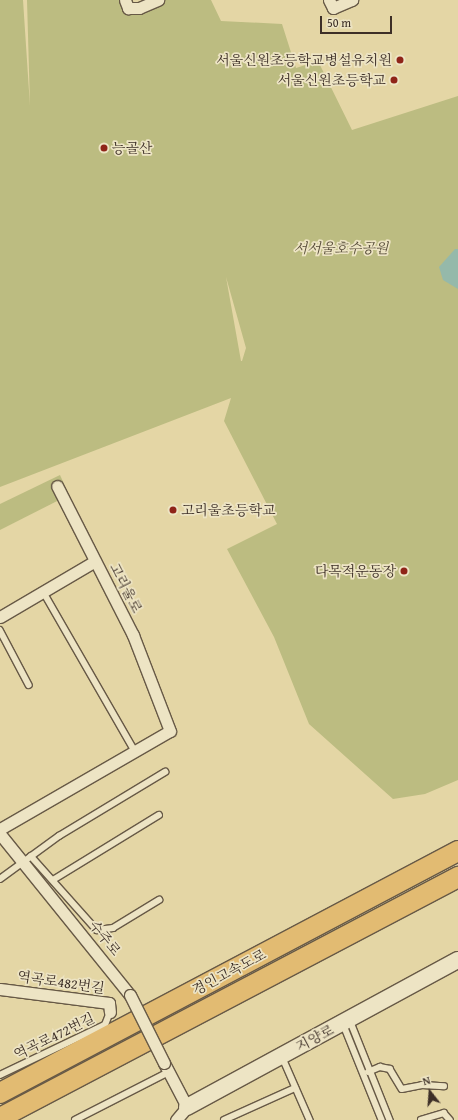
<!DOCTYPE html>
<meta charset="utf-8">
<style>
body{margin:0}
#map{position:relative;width:458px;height:1120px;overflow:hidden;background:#e4d6a5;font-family:"Gentium Book Plus","Noto Serif KR",serif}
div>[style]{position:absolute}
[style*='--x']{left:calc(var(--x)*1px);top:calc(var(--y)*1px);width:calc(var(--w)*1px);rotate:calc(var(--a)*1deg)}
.green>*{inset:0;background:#bcbc81}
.water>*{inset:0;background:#95b9aa}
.roads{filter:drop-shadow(1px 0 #675946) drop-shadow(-1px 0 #675946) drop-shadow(0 1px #675946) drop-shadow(0 -1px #675946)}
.lane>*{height:5.5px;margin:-2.75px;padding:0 2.75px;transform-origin:2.75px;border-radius:2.75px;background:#ede4c4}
.street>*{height:11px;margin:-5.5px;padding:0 5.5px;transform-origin:5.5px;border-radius:5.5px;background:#ede4c4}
.secondary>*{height:16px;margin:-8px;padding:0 8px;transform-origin:8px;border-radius:8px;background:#ede4c4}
.highway>*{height:20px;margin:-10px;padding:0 10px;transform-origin:10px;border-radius:10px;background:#e2bb72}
.bridges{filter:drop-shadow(1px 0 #675946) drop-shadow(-1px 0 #675946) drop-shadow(0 1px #675946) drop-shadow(0 -1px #675946)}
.street-bridge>*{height:11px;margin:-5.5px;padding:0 5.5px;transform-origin:5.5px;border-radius:5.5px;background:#ede4c4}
.dots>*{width:11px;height:11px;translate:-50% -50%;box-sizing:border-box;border:2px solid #ede4c4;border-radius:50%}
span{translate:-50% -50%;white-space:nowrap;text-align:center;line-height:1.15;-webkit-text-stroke:3.5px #ede4c4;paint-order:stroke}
.poi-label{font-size:14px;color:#3d2f27}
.right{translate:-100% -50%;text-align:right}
.left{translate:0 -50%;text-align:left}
.park-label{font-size:14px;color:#564b39;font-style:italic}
.street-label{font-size:14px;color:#3d2f27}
.north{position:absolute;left:410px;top:1072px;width:40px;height:40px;-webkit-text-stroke:3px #ede4c4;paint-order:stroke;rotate:343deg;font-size:11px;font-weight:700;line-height:16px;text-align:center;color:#3d2f27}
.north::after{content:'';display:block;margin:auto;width:14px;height:18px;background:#3d2f27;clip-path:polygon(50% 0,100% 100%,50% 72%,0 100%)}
.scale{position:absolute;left:320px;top:16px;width:72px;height:18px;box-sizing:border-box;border:2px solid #3d2f27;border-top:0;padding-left:5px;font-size:12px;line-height:14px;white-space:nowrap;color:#3d2f27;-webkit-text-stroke:3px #ede4c4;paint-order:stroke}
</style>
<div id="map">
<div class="green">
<i style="clip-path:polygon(evenodd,0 0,23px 0,30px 106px,27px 0,125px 0,128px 8px,158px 0,211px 0,221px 21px,282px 24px,296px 68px,318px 61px,352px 130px,458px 96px,458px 780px,425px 794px,393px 799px,309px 724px,274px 637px,227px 549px,277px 524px,224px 421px,231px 398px,0 487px,0 0,226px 277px,246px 348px,242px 361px,241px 361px,226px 277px)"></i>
<i style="clip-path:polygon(60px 475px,69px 495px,0 530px,0 504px)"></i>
</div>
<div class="water">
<i style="clip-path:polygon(455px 249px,458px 249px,458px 289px,443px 280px,439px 267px)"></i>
</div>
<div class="roads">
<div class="lane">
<i style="--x:43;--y:591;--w:185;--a:60.1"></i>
<i style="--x:0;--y:630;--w:62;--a:62.2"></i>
<i style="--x:31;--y:856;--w:99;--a:48.3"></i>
<i style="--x:97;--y:930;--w:16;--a:-7"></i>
<i style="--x:113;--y:928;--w:54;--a:-31.3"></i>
<i style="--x:0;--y:879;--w:73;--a:-36.1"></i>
<i style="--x:59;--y:836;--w:124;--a:-31.1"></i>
<i style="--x:53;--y:880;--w:124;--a:-31.5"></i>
<i style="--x:350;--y:1020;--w:108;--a:68.2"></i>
<i style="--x:343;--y:1023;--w:105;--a:68.1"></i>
<i style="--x:282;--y:1056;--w:70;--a:66.4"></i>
<i style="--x:368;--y:1072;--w:13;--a:-23"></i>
<i style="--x:380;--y:1067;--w:10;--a:11"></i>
<i style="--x:390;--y:1069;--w:23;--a:59"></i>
<i style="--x:402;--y:1089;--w:20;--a:-11"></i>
<i style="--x:422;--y:1085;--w:22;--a:3"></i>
<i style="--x:0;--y:1075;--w:116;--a:-25.5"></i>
<i style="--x:105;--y:1025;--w:14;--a:-69"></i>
<i style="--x:75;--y:1120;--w:106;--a:-27.1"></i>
<i style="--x:224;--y:1120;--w:78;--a:-24.3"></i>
<i style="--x:421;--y:1120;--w:24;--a:-17"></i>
<i style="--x:444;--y:1113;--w:9;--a:49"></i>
</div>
<div class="street">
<i style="--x:125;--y:0;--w:9;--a:69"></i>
<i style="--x:128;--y:8;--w:11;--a:0"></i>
<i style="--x:139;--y:8;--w:21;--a:-23"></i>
<i style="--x:329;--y:0;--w:9;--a:63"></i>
<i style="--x:333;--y:8;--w:21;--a:-23"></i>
<i style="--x:0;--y:617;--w:110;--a:-30.5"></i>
<i style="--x:0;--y:829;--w:196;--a:-30"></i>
<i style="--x:170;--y:731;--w:103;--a:-111.1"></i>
<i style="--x:133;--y:635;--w:167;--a:-117"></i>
<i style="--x:0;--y:834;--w:207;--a:51.1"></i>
<i style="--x:0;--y:989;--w:110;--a:7.3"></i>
<i style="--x:109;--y:1003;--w:9;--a:84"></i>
<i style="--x:164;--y:1063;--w:50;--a:62.4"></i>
<i style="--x:187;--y:1107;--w:17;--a:130"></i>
</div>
<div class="secondary">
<i style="--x:187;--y:1107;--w:308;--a:-28.5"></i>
</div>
<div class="highway">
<i style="--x:0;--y:1093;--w:518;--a:-27.85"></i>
<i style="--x:0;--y:1118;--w:518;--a:-27.75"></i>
</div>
</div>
<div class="bridges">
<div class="street-bridge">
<i style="--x:130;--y:995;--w:76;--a:63.4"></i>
</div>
</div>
<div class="dots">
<i style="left:400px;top:60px;background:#8f2418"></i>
<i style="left:394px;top:80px;background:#8f2418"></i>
<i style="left:104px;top:148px;background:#8f2418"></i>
<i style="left:173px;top:510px;background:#8f2418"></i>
<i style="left:404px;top:571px;background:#8f2418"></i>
</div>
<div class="poi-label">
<span class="right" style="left:392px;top:60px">서울신원초등학교병설유치원</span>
<span class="right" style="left:386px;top:80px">서울신원초등학교</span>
<span class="left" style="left:112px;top:148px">능골산</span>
<span class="left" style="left:181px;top:510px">고리울초등학교</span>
<span class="right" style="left:396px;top:571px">다목적운동장</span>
</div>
<div class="park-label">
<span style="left:341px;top:248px">서서울호수공원</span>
</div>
<div class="street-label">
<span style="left:126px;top:588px;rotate:63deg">고리울로</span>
<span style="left:105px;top:938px;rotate:51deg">수주로</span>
<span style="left:229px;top:972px;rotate:-28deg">경인고속도로</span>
<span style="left:61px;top:982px;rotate:8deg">역곡로482번길</span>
<span style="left:54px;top:1036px;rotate:-26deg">역곡로472번길</span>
<span style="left:315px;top:1038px;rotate:-28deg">지양로</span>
</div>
<div class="north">N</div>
<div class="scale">50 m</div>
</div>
